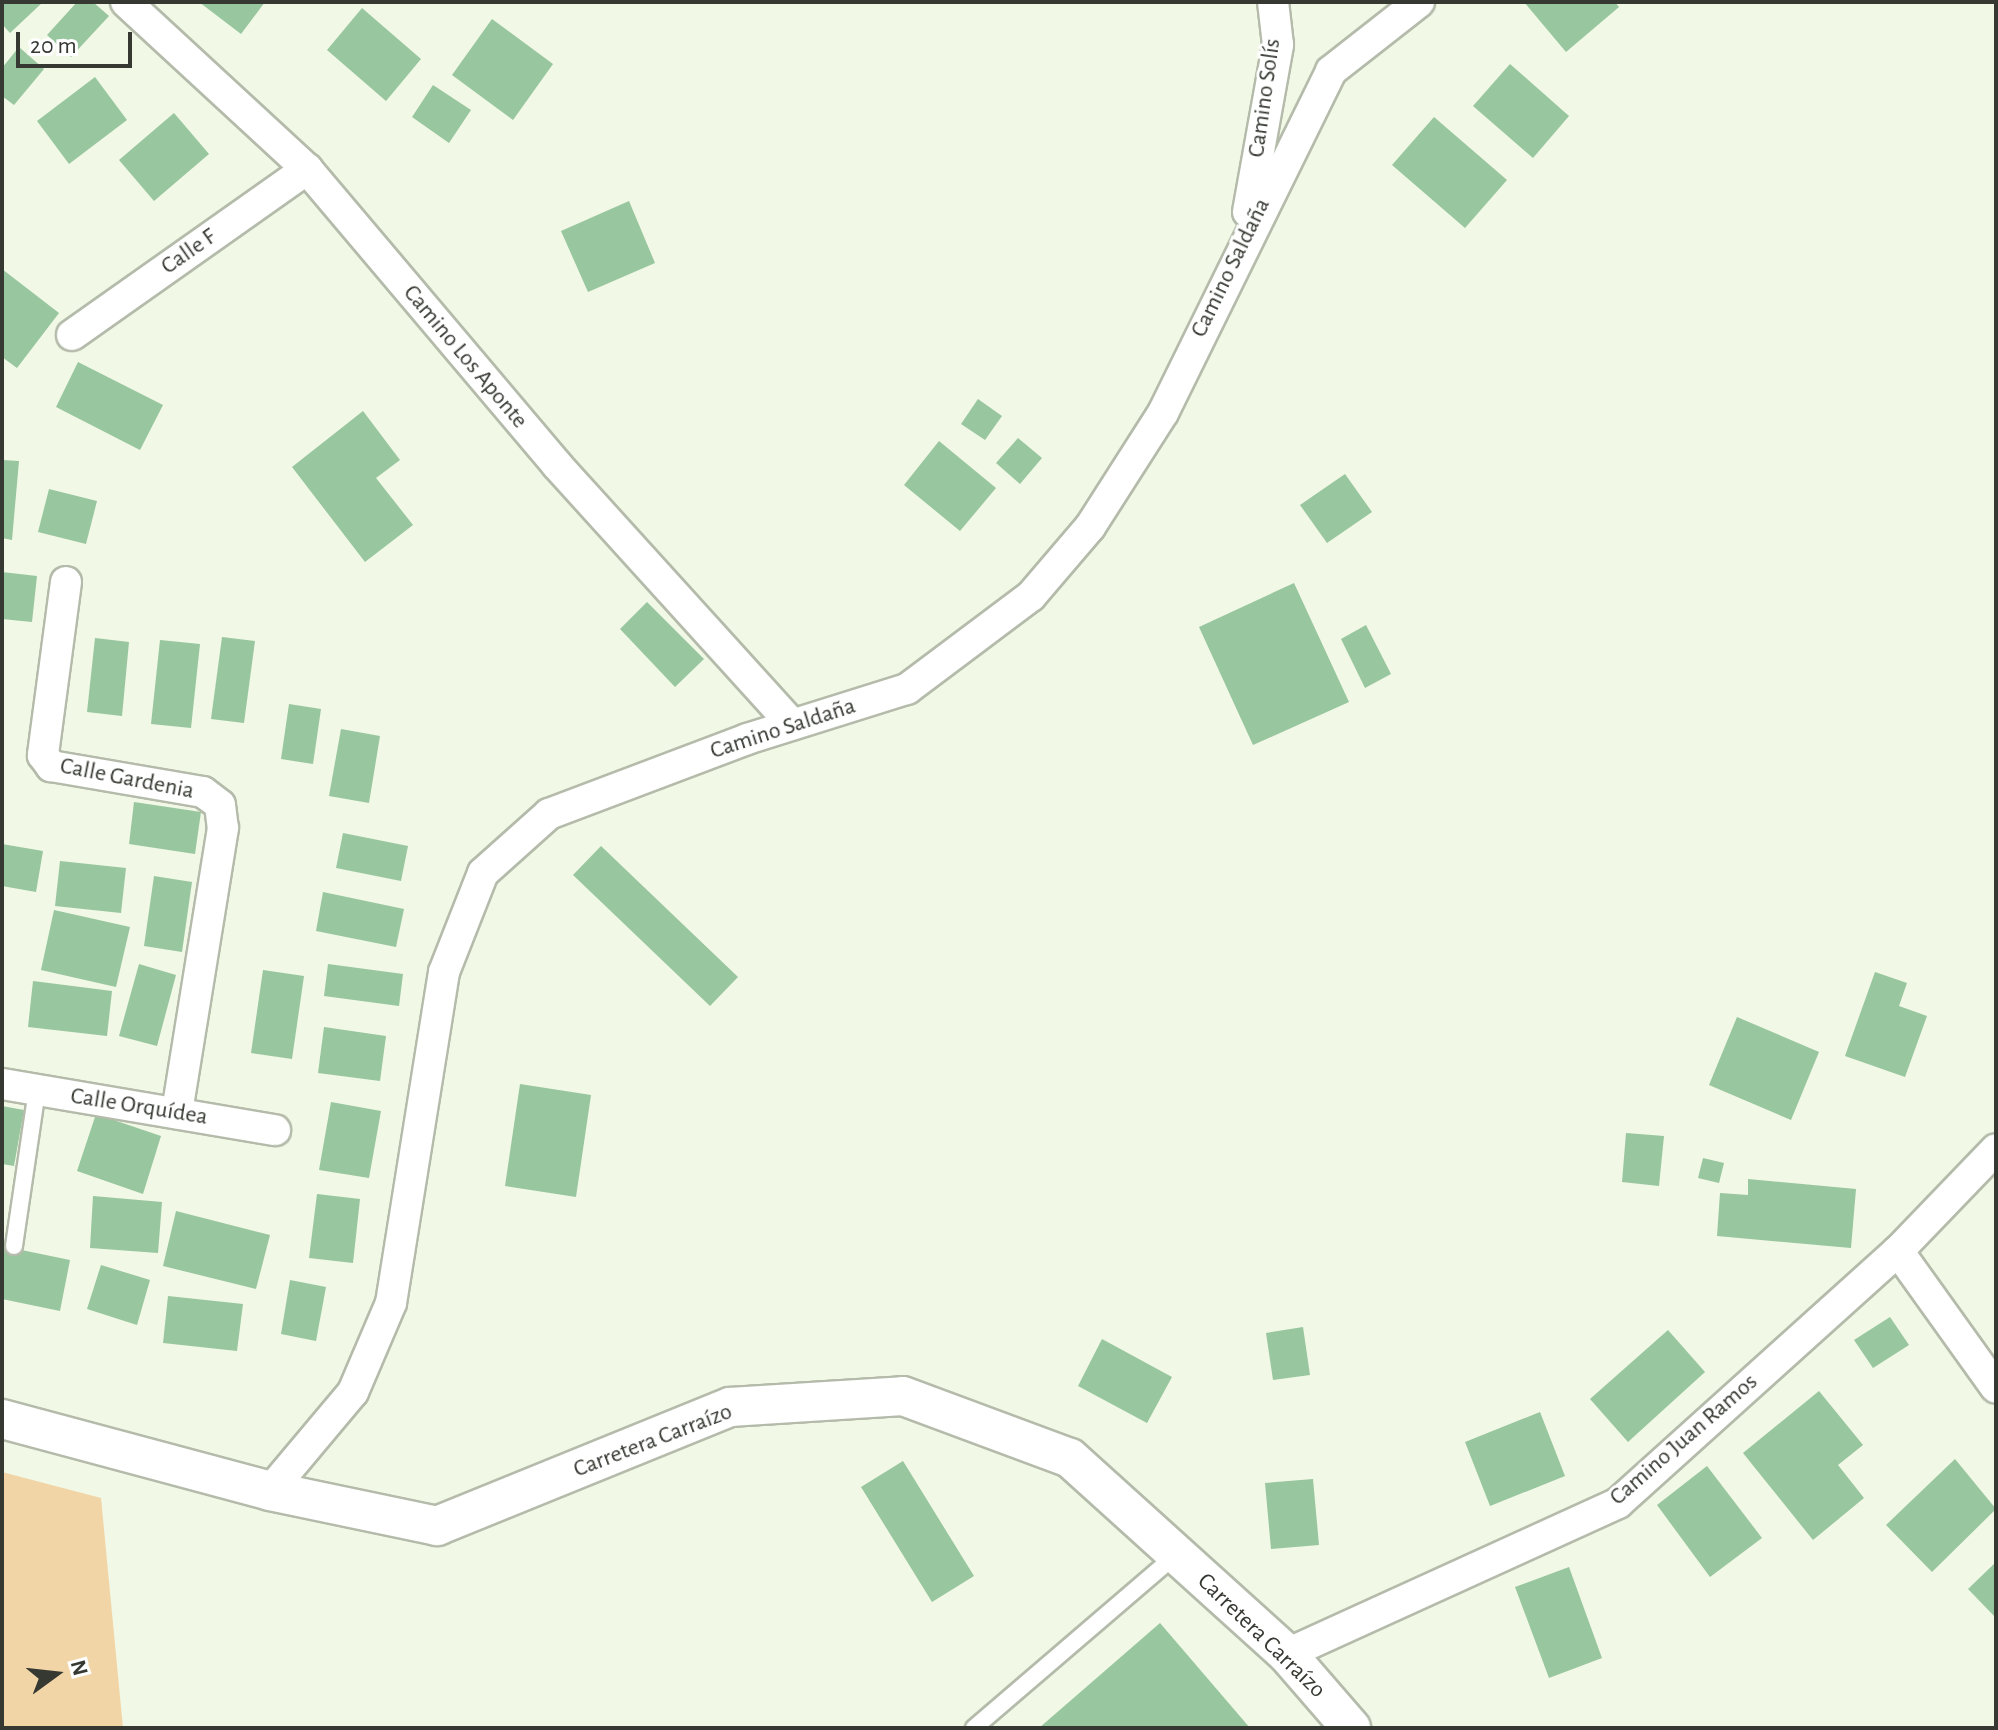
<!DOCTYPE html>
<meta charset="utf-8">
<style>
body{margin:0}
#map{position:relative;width:1998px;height:1730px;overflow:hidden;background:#f1f8e6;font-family:"Alegreya Sans",sans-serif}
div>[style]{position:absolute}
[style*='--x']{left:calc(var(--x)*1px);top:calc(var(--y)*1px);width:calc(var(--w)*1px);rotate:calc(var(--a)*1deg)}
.green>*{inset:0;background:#f1d5a6}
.building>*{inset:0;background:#98c69e}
.roads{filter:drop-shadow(2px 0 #b4bbaa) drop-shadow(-2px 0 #b4bbaa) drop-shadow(0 2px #b4bbaa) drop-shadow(0 -2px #b4bbaa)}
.service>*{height:16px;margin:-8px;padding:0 8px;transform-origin:8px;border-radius:8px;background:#fff}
.minor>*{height:30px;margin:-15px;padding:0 15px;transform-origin:15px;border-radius:15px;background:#fff}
.tertiary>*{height:38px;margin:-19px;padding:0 19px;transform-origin:19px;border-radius:19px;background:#fff}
span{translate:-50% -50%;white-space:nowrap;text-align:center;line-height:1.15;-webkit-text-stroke:6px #fff;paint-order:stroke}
.street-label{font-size:24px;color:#363932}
.frame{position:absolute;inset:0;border:4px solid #363932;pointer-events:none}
.north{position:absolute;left:16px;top:1634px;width:80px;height:80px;-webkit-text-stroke:6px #fff;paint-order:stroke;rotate:75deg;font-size:22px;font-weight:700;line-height:32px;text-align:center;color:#363932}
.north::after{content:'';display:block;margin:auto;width:28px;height:36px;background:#363932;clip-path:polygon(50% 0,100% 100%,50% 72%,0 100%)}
.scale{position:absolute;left:16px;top:32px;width:116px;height:36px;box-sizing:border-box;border:4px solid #363932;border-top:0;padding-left:10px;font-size:24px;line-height:28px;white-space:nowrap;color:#363932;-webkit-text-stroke:6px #fff;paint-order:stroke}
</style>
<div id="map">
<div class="green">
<i style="clip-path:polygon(2px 1472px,101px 1498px,123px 1728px,2px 1728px)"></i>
</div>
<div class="building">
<i style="clip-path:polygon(2px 2px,43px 2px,10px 33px,2px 24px)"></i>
<i style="clip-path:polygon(77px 2px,93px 2px,109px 16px,71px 57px,47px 35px)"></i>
<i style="clip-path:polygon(199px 2px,265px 2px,241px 34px)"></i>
<i style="clip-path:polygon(1524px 2px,1615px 2px,1619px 7px,1566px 52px)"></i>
<i style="clip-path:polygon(362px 8px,421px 59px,386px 101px,327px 50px)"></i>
<i style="clip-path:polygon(492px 19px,553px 64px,513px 120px,452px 75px)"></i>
<i style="clip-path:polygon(19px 47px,44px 69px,14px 105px,2px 96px,2px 68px)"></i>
<i style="clip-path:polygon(1510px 64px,1569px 116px,1533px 158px,1473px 106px)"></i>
<i style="clip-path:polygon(95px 77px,127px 120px,69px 164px,37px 121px)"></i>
<i style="clip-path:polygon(433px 85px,471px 110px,449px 143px,412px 117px)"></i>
<i style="clip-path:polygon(174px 113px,209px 154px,154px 201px,119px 160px)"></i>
<i style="clip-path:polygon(1434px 117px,1507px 180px,1465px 228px,1392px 165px)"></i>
<i style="clip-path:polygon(629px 201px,655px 263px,588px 292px,561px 231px)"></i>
<i style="clip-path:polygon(2px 269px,59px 313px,17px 368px,2px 357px)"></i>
<i style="clip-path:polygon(78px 362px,163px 405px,140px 450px,56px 407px)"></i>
<i style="clip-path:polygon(978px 399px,1002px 416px,985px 440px,961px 424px)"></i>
<i style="clip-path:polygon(363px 411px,400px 460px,376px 478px,413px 525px,365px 562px,292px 467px)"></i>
<i style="clip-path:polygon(1018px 438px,1042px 458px,1020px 484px,996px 463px)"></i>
<i style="clip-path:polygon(939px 441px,996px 488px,960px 531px,904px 485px)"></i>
<i style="clip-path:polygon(2px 460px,19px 461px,12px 540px,2px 538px)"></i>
<i style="clip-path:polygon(1345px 474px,1372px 512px,1327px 543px,1300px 505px)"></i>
<i style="clip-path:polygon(49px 489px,97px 501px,86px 544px,38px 532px)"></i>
<i style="clip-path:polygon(2px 572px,37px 576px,32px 622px,2px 619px)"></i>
<i style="clip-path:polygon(1294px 583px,1349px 702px,1253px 745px,1199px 627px)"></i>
<i style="clip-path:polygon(647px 602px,704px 659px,675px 687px,620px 629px)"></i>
<i style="clip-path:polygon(1366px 625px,1391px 674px,1365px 688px,1341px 639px)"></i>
<i style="clip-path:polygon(222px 637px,255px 641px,244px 723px,211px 719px)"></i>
<i style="clip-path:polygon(95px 638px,129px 642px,122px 716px,87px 712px)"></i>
<i style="clip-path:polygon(160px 640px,200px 644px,191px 728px,151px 724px)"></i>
<i style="clip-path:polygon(289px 704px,321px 709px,313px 764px,281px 759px)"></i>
<i style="clip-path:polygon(341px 729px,380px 736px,369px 803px,329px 796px)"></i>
<i style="clip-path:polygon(134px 802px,201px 812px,195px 854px,129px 844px)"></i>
<i style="clip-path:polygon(343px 833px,408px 846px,401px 881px,336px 868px)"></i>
<i style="clip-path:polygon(2px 844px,43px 851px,36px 892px,2px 886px)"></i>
<i style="clip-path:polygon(601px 846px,738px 977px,710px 1006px,573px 875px)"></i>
<i style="clip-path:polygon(60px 861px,126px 868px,121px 913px,55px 906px)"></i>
<i style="clip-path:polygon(154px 876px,192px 882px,182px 952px,144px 946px)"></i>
<i style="clip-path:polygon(323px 892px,404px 909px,396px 947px,316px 931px)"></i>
<i style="clip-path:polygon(54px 910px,130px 927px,116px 987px,41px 970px)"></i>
<i style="clip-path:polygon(139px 964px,176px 975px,157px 1046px,119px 1036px)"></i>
<i style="clip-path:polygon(328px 964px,403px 974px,399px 1006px,324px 996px)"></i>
<i style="clip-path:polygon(263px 970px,304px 976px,292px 1059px,251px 1053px)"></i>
<i style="clip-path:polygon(1875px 972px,1907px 983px,1899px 1006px,1927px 1016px,1905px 1077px,1845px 1056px)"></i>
<i style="clip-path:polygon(33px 981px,112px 991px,107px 1036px,28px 1027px)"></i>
<i style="clip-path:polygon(1737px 1017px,1819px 1052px,1791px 1120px,1709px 1085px)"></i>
<i style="clip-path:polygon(324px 1027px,386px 1036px,380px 1081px,318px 1073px)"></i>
<i style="clip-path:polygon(520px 1084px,591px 1095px,576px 1197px,505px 1186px)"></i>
<i style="clip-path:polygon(331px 1102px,381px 1111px,369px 1178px,319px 1170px)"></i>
<i style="clip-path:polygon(2px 1106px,24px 1110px,14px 1166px,2px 1164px)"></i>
<i style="clip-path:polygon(96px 1114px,161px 1136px,143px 1194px,77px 1171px)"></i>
<i style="clip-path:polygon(1626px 1133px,1664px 1136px,1659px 1186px,1622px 1182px)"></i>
<i style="clip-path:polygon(1703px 1158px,1724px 1163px,1719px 1183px,1698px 1178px)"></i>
<i style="clip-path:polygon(1748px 1179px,1856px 1189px,1851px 1248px,1717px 1236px,1720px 1193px,1748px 1195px)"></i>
<i style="clip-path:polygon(317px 1194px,360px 1199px,353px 1263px,309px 1258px)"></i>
<i style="clip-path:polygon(93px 1196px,162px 1202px,158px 1253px,90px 1248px)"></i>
<i style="clip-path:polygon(176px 1211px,270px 1235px,256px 1289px,163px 1266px)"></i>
<i style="clip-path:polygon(2px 1246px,70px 1260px,60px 1311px,2px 1299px)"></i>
<i style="clip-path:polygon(101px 1265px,150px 1280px,137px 1325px,87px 1309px)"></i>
<i style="clip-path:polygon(290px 1280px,326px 1287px,316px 1341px,281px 1334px)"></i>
<i style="clip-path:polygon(168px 1296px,243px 1304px,237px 1351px,163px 1343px)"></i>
<i style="clip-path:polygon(1890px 1317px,1909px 1345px,1873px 1368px,1854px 1340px)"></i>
<i style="clip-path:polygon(1303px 1327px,1310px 1375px,1273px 1380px,1266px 1333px)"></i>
<i style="clip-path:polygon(1668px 1330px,1705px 1372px,1628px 1442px,1590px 1399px)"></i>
<i style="clip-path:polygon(1102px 1339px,1172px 1377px,1147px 1423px,1078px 1386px)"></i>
<i style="clip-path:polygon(1819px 1391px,1863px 1445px,1838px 1465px,1864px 1498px,1813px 1540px,1743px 1453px)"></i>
<i style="clip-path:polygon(1540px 1412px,1565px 1476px,1490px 1506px,1465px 1442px)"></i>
<i style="clip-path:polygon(1955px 1459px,1996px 1509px,1932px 1572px,1886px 1525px)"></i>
<i style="clip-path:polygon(903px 1461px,974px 1576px,932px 1602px,861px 1487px)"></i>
<i style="clip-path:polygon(1707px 1466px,1762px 1538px,1710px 1577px,1657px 1505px)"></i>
<i style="clip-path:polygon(1313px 1479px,1319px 1545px,1271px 1549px,1265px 1483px)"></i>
<i style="clip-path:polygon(1996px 1562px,1996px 1618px,1968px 1589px)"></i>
<i style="clip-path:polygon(1569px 1567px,1602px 1658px,1549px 1678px,1515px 1587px)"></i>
<i style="clip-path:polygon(1160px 1623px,1250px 1728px,1039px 1728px)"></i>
</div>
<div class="roads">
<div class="service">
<i style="--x:14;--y:1246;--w:158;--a:-81.6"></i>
<i style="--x:974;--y:1728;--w:267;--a:-40.6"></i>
</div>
<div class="minor">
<i style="--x:126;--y:2;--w:246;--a:42.7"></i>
<i style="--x:307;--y:169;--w:387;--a:49.8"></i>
<i style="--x:557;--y:465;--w:350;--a:47.8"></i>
<i style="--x:1248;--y:212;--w:170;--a:-79.8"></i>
<i style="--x:1278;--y:45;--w:43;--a:-96.6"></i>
<i style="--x:72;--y:335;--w:288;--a:-35.2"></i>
<i style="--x:66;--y:582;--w:175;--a:97.6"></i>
<i style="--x:43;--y:755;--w:14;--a:54"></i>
<i style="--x:51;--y:766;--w:154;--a:9.7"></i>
<i style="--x:203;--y:792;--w:21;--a:37"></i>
<i style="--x:220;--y:805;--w:23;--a:83"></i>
<i style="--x:223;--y:828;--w:289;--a:99.2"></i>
<i style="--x:2;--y:1084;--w:277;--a:9.6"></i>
<i style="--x:1898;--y:1251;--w:168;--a:54.4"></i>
<i style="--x:270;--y:1491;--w:129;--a:-50"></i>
<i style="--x:353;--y:1392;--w:97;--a:-66.9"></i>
<i style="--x:391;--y:1303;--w:335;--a:-80.9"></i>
<i style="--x:444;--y:972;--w:106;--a:-68.5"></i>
<i style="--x:483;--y:873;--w:89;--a:-41.8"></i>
<i style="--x:549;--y:814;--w:212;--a:-20.7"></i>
<i style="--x:747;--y:739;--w:168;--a:-17.4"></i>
<i style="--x:907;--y:689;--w:155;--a:-36.9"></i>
<i style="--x:1031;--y:596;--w:91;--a:-49.5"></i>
<i style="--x:1090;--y:527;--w:135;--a:-57.4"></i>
<i style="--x:1163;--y:413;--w:381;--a:-63.8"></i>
<i style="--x:1331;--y:71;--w:112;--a:-38.1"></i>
<i style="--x:1287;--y:1654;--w:364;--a:-24.5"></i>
<i style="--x:1618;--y:1503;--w:377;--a:-42"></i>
<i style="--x:1898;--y:1251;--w:141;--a:-46.1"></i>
</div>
<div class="tertiary">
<i style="--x:2;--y:1419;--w:278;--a:15"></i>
<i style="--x:270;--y:1491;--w:171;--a:11.8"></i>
<i style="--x:437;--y:1526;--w:316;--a:-22.1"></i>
<i style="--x:730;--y:1407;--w:173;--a:-3.6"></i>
<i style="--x:903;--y:1396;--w:178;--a:20.4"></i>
<i style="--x:1070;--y:1458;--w:292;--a:42.1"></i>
<i style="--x:1287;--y:1654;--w:98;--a:49.1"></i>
</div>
</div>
<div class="street-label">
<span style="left:1265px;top:98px;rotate:-82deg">Camino Solís</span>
<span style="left:189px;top:252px;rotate:-35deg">Calle F</span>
<span style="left:1231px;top:268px;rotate:-64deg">Camino Saldaña</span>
<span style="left:465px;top:357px;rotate:50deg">Camino Los Aponte</span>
<span style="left:783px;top:729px;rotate:-18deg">Camino Saldaña</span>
<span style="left:127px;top:779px;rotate:11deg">Calle Gardenia</span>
<span style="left:139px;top:1107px;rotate:9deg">Calle Orquídea</span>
<span style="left:1684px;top:1440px;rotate:-41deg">Camino Juan Ramos</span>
<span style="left:653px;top:1441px;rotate:-21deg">Carretera Carraízo</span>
<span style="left:1261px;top:1636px;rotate:44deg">Carretera Carraízo</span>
</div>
<div class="frame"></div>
<div class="north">N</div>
<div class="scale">20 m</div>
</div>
